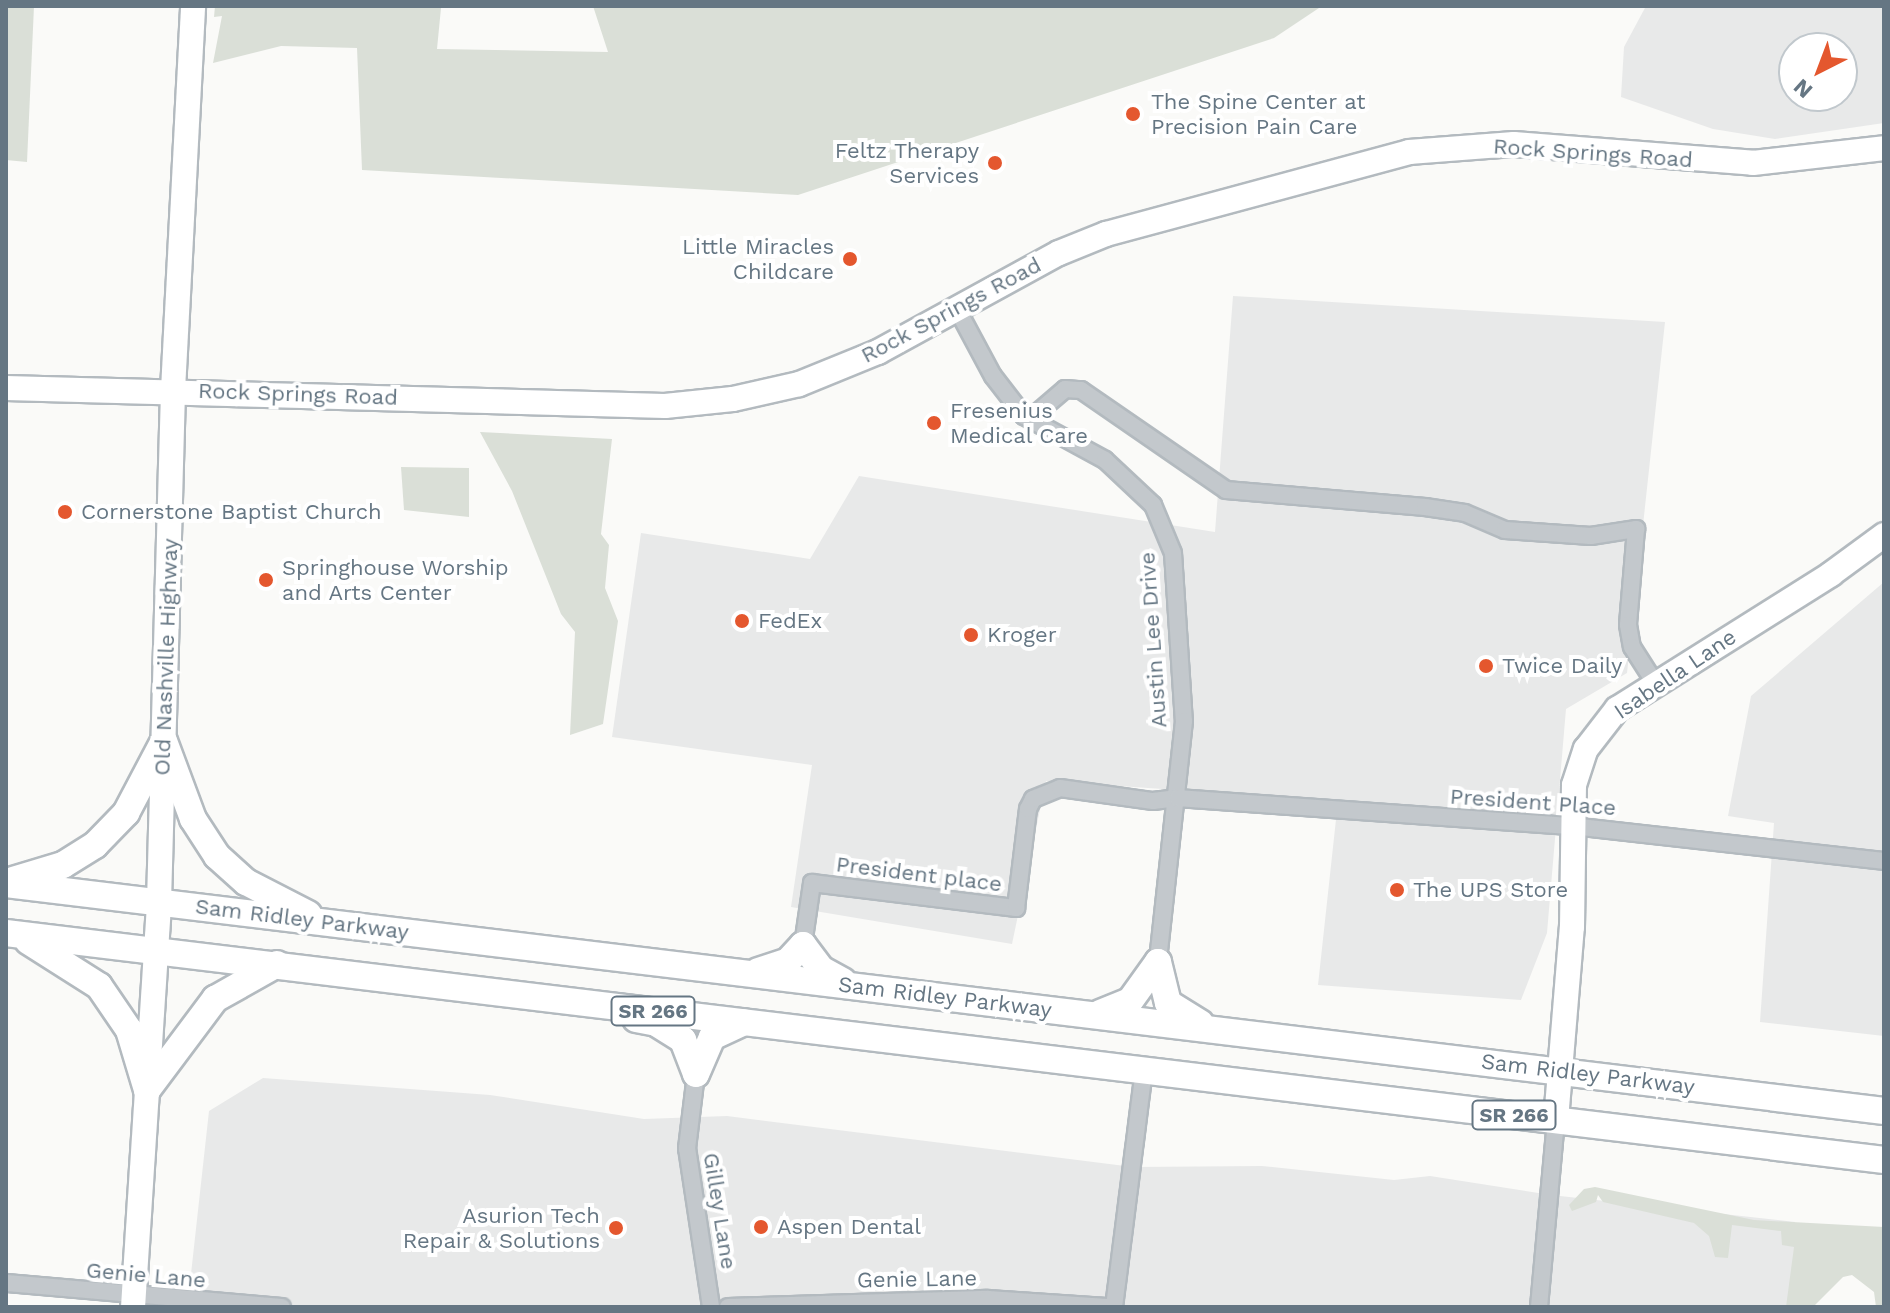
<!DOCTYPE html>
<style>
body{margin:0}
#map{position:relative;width:1890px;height:1313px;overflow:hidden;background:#fafaf8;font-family:"Work Sans",sans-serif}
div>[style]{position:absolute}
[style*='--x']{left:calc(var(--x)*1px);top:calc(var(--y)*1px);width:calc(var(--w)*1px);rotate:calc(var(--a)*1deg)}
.built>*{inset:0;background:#e8e9e9}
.green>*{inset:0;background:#dadfd7}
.roads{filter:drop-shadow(2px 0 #b3babf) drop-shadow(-2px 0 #b3babf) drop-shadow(0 2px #b3babf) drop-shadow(0 -2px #b3babf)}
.street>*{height:16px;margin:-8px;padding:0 8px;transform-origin:8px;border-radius:8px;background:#c3c8cc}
.secondary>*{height:24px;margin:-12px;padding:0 12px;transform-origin:12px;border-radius:12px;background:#fff}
.primary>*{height:26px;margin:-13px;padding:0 13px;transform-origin:13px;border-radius:13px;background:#fff}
.dots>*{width:22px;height:22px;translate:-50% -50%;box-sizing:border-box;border:4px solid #fff;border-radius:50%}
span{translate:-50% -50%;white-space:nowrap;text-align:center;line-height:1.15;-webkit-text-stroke:8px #fff;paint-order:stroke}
.shield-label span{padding:2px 6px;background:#fff;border:2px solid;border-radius:6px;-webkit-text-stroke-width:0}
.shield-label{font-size:20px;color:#657683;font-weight:700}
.poi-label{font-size:22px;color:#657683}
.left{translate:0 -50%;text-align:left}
.right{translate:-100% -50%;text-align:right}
.street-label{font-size:22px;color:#657683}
.frame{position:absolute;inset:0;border:8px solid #657683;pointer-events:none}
.north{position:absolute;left:1778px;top:32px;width:80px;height:80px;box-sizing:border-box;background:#fff;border:2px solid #c1c8cd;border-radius:50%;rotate:222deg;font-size:22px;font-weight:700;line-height:32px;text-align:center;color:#657683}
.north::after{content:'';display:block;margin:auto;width:28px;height:36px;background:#e4572e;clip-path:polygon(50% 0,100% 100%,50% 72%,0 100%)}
</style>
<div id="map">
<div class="built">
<i style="clip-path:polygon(evenodd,1646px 6px,1884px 6px,1884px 123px,1775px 139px,1713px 129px,1621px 97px,1624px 47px,1646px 6px,1794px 48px,1842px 48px,1842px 96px,1794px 96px,1794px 48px)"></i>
<i style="clip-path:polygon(1233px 296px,1665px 322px,1627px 673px,1566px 709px,1547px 933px,1521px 1000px,1318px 985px,1338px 801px,1046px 781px,1012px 944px,791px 907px,812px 765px,612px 737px,641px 533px,810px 559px,859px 476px,1215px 532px)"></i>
<i style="clip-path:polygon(1884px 582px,1884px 1036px,1760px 1022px,1774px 823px,1728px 816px,1751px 696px)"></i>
<i style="clip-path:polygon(263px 1078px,490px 1095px,644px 1119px,727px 1116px,1133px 1167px,1262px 1166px,1394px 1180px,1430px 1176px,1551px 1195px,1795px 1222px,1792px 1307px,133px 1307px,133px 1297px,188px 1301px,209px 1111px)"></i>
</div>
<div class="green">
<i style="clip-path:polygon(6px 6px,34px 6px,27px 162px,6px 160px)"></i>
<i style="clip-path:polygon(215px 6px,462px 6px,441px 8px,437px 49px,608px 52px,593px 6px,1322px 6px,1274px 38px,798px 195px,362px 170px,357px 48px,281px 46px,213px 63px,222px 16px,214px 17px)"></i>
<i style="clip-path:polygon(480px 432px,612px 439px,601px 534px,609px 545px,605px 588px,618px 621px,603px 724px,570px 735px,575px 632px,561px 614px,512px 491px)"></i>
<i style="clip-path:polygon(401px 467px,469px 468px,469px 517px,404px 510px)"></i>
<i style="clip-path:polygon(1595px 1187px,1754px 1220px,1884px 1227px,1884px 1307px,1876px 1307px,1874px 1292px,1852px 1275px,1843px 1277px,1813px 1307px,1786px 1307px,1794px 1247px,1782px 1245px,1781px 1231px,1732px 1225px,1728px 1258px,1715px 1257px,1709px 1236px,1694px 1223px,1603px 1202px,1598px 1195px,1596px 1202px,1572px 1211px,1569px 1205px,1584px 1189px)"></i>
</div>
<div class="roads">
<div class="street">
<i style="--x:957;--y:309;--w:76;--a:61.8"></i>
<i style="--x:993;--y:376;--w:51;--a:52.2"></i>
<i style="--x:1024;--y:416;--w:92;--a:28.5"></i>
<i style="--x:1105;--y:460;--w:66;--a:43.2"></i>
<i style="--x:1153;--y:505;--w:52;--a:67.4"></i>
<i style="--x:1173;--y:553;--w:168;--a:86.3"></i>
<i style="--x:1184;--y:721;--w:242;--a:96.2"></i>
<i style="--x:1030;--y:419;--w:46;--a:-40.6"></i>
<i style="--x:1065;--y:389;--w:16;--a:4"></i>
<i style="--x:1081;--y:390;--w:176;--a:34.6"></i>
<i style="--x:1226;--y:490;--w:200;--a:4.9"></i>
<i style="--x:1425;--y:507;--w:40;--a:8.5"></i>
<i style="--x:1465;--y:513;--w:43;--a:23"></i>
<i style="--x:1505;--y:530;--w:86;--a:4"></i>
<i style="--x:1591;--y:536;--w:46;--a:-8.8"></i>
<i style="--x:1636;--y:529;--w:96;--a:94.8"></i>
<i style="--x:1628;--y:625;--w:22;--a:80"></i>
<i style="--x:1632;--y:647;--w:43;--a:57.4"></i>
<i style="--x:803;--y:945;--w:63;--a:-81.7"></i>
<i style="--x:812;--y:883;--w:206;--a:7"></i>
<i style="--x:1016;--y:908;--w:100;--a:-83.1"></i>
<i style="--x:1028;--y:809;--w:11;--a:-63"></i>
<i style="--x:1033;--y:799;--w:29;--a:-22"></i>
<i style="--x:1060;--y:788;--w:94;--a:8"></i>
<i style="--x:1153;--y:801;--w:25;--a:-7"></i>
<i style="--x:1178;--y:798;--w:395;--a:4.1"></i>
<i style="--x:1572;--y:826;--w:314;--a:6.4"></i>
<i style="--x:696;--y:1074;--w:75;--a:96.9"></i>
<i style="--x:687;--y:1148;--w:161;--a:81.4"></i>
<i style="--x:6;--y:1283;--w:277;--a:5"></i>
<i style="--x:728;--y:1307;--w:260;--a:-1.8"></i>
<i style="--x:988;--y:1299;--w:119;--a:3.8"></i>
<i style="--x:1114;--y:1307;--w:240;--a:-82.8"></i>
<i style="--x:1539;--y:1307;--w:188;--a:-84.8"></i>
</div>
<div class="secondary">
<i style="--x:6;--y:388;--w:659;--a:1.56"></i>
<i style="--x:665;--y:406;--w:68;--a:-5.9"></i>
<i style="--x:733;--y:399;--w:68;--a:-12.8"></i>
<i style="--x:799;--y:384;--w:85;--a:-22.1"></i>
<i style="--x:878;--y:352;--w:206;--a:-28.7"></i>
<i style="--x:1059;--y:253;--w:51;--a:-22"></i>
<i style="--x:1106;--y:234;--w:314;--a:-15.1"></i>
<i style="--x:1409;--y:152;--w:105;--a:-4.4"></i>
<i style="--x:1514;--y:144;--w:240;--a:4.5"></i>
<i style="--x:1753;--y:163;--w:132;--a:-6.5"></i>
<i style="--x:1556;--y:1120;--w:194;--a:-85.3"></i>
<i style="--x:1572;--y:927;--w:142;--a:-89.2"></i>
<i style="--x:1574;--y:785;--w:38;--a:-72"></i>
<i style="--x:1586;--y:749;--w:51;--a:-52.2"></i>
<i style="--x:1617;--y:709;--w:253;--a:-32.2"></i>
<i style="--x:1831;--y:574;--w:66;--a:-36.3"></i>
<i style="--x:133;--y:1307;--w:406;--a:-86.3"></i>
<i style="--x:159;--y:902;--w:512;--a:-88.43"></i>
<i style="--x:173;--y:390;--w:385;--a:-87"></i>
</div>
<div class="primary">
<i style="--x:164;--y:741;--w:83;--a:69.6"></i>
<i style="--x:193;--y:819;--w:44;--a:57"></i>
<i style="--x:217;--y:856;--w:39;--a:42"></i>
<i style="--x:246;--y:882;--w:70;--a:27.3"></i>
<i style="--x:13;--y:880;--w:52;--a:-16.7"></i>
<i style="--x:63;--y:865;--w:38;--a:-32"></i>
<i style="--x:95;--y:845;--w:45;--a:-45.9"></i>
<i style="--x:126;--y:813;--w:81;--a:-62.2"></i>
<i style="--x:6;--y:884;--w:1892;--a:6.89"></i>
<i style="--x:6;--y:933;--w:1892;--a:6.89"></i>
<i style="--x:28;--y:941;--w:84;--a:32.4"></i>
<i style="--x:99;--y:986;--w:53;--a:55.7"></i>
<i style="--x:129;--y:1030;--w:63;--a:73.3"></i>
<i style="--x:1158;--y:962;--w:42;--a:76.3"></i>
<i style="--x:1168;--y:1003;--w:38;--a:32"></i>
<i style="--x:758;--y:971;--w:32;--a:-18"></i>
<i style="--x:788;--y:961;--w:22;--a:-47"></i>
<i style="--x:803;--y:945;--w:30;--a:53"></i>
<i style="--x:821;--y:969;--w:25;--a:29"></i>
<i style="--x:1100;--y:1013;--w:32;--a:-22"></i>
<i style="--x:1130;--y:1001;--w:48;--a:-54.3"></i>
<i style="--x:636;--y:1019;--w:20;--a:11"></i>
<i style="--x:656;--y:1023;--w:32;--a:32"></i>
<i style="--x:683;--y:1040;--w:36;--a:69"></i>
<i style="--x:696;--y:1074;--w:40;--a:-66.6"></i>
<i style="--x:712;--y:1037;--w:35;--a:-25"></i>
<i style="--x:147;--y:1090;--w:114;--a:-53.2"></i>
<i style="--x:215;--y:999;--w:71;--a:-29.4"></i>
</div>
</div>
<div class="dots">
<i style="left:1133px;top:114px;background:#e4572e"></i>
<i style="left:995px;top:163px;background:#e4572e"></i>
<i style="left:850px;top:259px;background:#e4572e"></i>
<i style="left:934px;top:423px;background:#e4572e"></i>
<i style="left:65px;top:512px;background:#e4572e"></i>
<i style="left:266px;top:580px;background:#e4572e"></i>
<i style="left:742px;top:621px;background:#e4572e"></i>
<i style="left:971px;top:635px;background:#e4572e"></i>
<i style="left:1486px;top:666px;background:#e4572e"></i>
<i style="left:1397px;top:890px;background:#e4572e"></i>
<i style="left:761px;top:1227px;background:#e4572e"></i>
<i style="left:616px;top:1228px;background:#e4572e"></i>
</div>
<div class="shield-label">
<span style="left:653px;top:1011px">SR 266</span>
<span style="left:1514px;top:1115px">SR 266</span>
</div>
<div class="poi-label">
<span class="left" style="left:1151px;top:114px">The Spine Center at<br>Precision Pain Care</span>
<span class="right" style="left:979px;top:163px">Feltz Therapy<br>Services</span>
<span class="right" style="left:834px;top:259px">Little Miracles<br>Childcare</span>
<span class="left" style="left:950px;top:423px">Fresenius<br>Medical Care</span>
<span class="left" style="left:81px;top:512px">Cornerstone Baptist Church</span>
<span class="left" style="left:282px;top:580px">Springhouse Worship<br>and Arts Center</span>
<span class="left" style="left:758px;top:621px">FedEx</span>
<span class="left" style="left:987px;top:635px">Kroger</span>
<span class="left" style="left:1502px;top:666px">Twice Daily</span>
<span class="left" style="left:1413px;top:890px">The UPS Store</span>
<span class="right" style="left:600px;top:1228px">Asurion Tech<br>Repair &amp; Solutions</span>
<span class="left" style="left:777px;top:1227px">Aspen Dental</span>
</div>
<div class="street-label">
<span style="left:1593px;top:153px;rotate:4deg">Rock Springs Road</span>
<span style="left:951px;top:310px;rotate:-28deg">Rock Springs Road</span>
<span style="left:298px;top:394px;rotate:2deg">Rock Springs Road</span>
<span style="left:1153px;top:640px;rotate:-94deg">Austin Lee Drive</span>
<span style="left:166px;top:657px;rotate:-88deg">Old Nashville Highway</span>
<span style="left:1675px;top:674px;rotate:-34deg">Isabella Lane</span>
<span style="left:1533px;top:802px;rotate:4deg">President Place</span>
<span style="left:919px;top:874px;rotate:7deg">President place</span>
<span style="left:302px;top:919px;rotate:7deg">Sam Ridley Parkway</span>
<span style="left:945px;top:997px;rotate:7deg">Sam Ridley Parkway</span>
<span style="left:1588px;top:1074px;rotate:7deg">Sam Ridley Parkway</span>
<span style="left:720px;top:1211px;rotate:81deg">Gilley Lane</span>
<span style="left:146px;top:1275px;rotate:5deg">Genie Lane</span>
<span style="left:917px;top:1279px;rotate:-1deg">Genie Lane</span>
</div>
<div class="frame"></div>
<div class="north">N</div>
</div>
